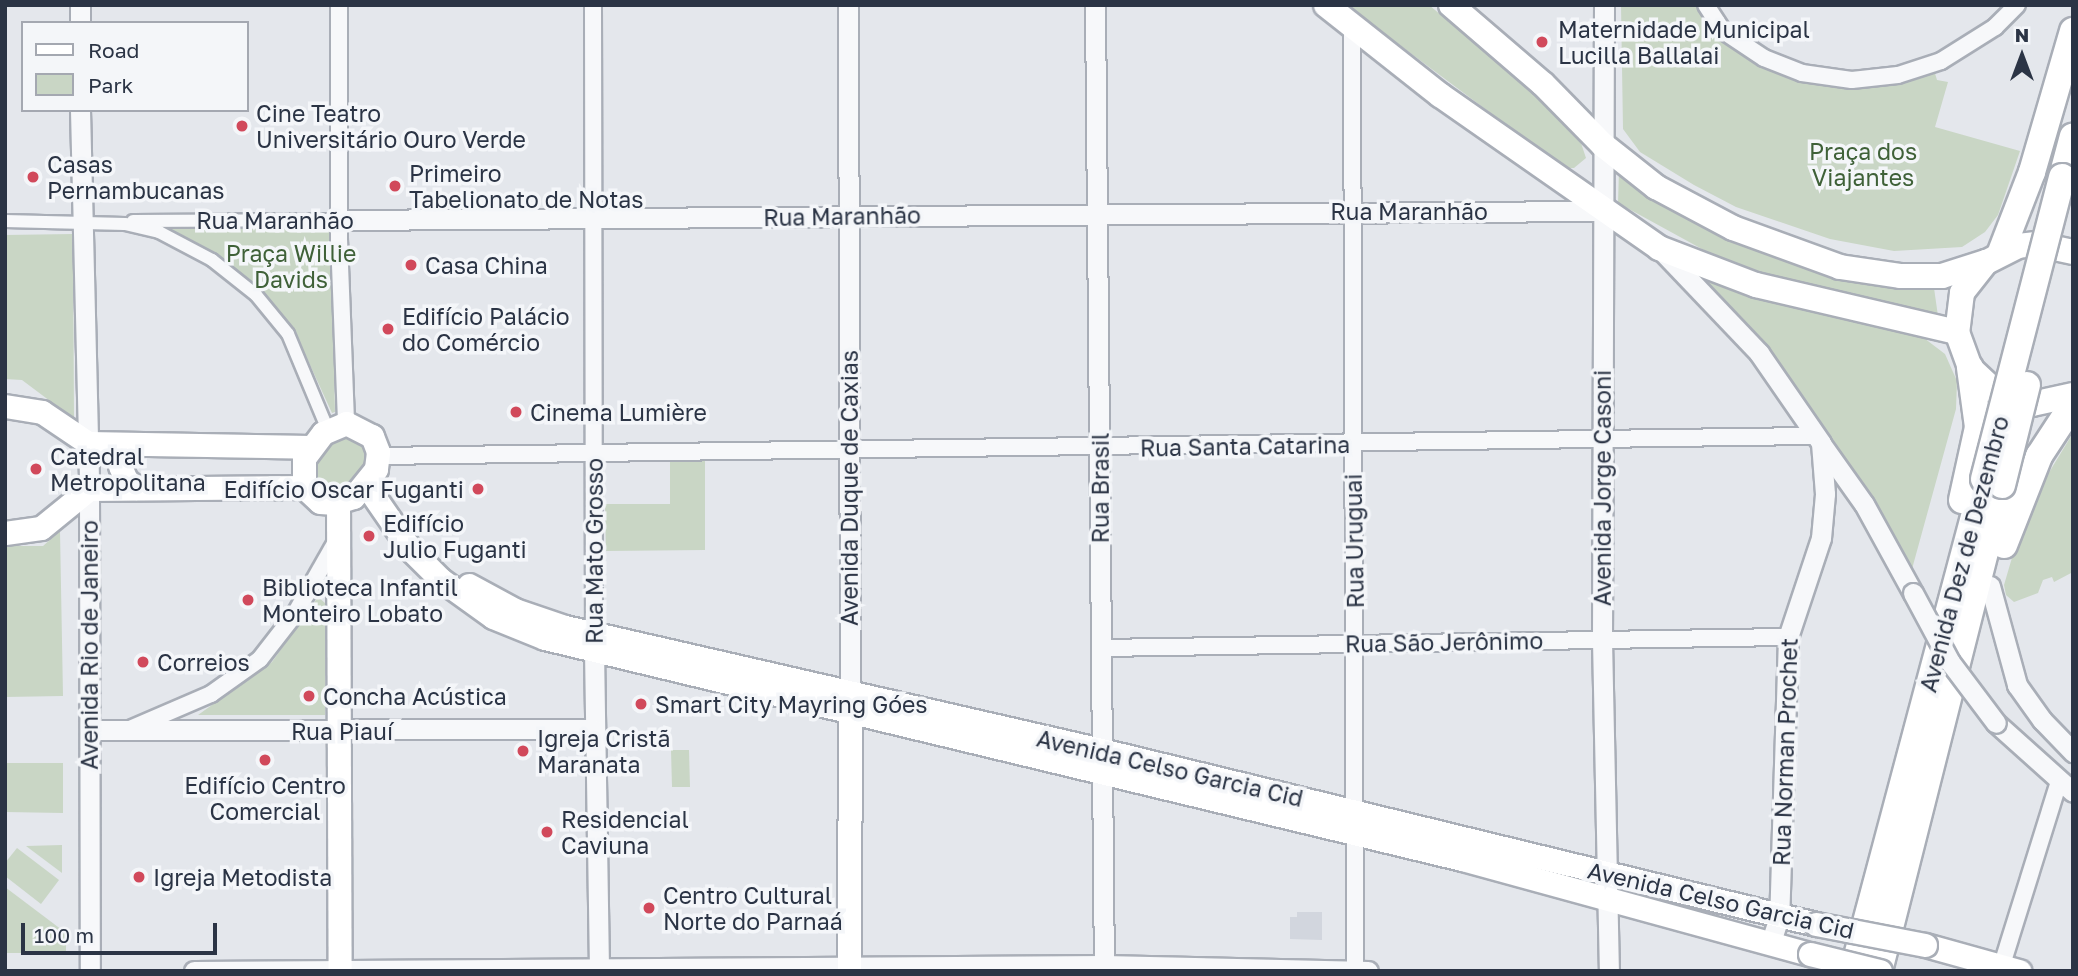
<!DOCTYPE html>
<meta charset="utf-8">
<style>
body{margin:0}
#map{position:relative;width:2078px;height:976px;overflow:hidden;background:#e4e7ec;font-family:"Golos Text",sans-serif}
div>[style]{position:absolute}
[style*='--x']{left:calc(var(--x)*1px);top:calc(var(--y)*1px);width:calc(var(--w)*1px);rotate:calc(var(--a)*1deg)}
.built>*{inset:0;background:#d2d6de}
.green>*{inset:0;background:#c9d6c5}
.roads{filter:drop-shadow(2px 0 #a9aeb7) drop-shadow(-2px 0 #a9aeb7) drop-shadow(0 2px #a9aeb7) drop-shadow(0 -2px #a9aeb7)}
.pedestrian>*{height:12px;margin:-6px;padding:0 6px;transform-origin:6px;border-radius:6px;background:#f7f8fa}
.minor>*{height:16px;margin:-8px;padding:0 8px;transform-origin:8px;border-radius:8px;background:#f7f8fa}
.tertiary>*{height:19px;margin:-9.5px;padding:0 9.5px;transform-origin:9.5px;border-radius:9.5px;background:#f7f8fa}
.secondary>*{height:23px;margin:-11.5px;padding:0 11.5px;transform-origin:11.5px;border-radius:11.5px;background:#fff}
.primary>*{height:24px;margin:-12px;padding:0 12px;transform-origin:12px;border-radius:12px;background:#fff}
.trunk>*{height:26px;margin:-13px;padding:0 13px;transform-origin:13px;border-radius:13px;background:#fff}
.bridges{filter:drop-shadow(2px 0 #a9aeb7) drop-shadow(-2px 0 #a9aeb7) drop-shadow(0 2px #a9aeb7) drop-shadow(0 -2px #a9aeb7)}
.tertiary-bridge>*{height:19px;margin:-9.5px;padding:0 9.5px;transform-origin:9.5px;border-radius:9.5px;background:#f7f8fa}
.secondary-bridge>*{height:23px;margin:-11.5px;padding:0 11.5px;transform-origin:11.5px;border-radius:11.5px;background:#fff}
.trunk-bridge>*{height:26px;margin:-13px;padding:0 13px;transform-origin:13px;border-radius:13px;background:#fff}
.dots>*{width:19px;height:19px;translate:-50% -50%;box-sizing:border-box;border:4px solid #f4f6f9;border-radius:50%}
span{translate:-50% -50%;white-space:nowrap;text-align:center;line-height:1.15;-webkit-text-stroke:7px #f4f6f9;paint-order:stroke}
.poi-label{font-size:23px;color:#2b3445}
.left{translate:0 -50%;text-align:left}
.right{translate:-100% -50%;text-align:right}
.park-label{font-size:23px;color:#3f6138}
.street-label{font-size:23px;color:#2b3445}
.frame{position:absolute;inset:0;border:7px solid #2b3445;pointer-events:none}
.legend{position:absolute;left:21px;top:21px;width:228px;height:91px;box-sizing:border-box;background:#f4f6f9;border:2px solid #a4a8b1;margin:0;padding:9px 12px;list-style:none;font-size:21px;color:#2b3445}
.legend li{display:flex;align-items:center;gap:14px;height:35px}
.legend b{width:35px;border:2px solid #a4a8b1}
.north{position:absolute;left:1987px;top:21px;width:70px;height:70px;-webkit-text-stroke:5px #f4f6f9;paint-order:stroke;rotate:0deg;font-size:19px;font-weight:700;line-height:28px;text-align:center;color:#2b3445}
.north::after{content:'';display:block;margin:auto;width:24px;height:32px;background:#2b3445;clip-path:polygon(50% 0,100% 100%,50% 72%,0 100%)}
.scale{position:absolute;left:21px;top:923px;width:196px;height:32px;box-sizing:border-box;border:4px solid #2b3445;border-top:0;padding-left:9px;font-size:21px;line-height:24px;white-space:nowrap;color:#2b3445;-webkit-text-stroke:5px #f4f6f9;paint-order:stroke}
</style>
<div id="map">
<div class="built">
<i style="clip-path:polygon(1297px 912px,1322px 912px,1322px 940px,1290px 939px,1290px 917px,1297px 917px)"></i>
</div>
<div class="green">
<i style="clip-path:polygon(1346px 5px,1429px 5px,1576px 128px,1586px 158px,1574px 168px,1564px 168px)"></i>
<i style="clip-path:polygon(1621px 5px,1699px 5px,1736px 46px,1821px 80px,1934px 70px,1937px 80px,1948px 82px,1935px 127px,2020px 151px,1998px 215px,1985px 232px,1962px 247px,1894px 251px,1830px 239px,1736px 207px,1694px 185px,1640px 152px,1623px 129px)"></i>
<i style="clip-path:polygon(1619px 170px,1710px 228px,1934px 288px,1938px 316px,1733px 266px,1618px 203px)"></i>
<i style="clip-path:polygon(142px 224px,331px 225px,335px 412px,332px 413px,294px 330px,259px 291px,205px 247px)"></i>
<i style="clip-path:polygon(73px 234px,74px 419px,22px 380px,5px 379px,5px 235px)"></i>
<i style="clip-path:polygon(1705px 280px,1920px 335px,1945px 354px,1957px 381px,1956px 409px,1912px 569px,1750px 328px)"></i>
<i style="clip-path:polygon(356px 431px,371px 460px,350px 486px,333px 494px,317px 489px,308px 467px,327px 439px)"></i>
<i style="clip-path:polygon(2073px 433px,2073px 572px,2054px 582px,2052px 577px,2043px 580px,2038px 593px,2014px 602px,2006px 595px,2004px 585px,2016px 544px,2039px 489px)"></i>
<i style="clip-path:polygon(670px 461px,705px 461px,705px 550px,606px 551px,605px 504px,670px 504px)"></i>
<i style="clip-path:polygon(60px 531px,63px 696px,5px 697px,5px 546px,43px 546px)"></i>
<i style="clip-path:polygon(318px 597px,325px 603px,325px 715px,198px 715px,272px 662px)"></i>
<i style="clip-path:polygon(671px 750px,689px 750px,690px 787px,672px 787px)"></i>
<i style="clip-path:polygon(5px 763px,63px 763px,63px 813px,5px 812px)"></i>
<i style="clip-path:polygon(62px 845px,62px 873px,26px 846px)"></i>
<i style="clip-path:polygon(17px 848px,59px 880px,41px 904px,5px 876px,5px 863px)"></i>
<i style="clip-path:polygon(5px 887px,66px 933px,66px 953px,5px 953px)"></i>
</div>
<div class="roads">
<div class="pedestrian">
<i style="--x:5;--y:221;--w:120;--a:1.4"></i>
<i style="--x:125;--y:224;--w:35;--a:13"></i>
<i style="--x:159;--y:232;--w:60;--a:27.8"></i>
<i style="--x:212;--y:260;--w:56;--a:38.5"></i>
<i style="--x:256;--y:295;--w:50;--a:50.6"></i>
<i style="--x:288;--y:334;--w:104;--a:67.4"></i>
<i style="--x:133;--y:221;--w:206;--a:-0.3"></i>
</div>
<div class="minor">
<i style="--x:339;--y:5;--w:234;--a:90"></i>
<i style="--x:339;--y:239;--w:184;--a:87.8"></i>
<i style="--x:593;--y:5;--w:636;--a:89.91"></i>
<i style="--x:1706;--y:5;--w:30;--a:57"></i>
<i style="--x:1722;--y:30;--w:50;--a:33.7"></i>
<i style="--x:1764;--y:58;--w:41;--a:21.5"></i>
<i style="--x:1802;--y:73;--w:50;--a:8"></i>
<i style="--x:1852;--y:80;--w:46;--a:-6.2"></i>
<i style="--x:1898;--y:75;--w:45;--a:-18"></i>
<i style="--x:1941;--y:61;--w:64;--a:-32.2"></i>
<i style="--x:1995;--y:27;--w:31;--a:-45"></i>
<i style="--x:1352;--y:27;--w:944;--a:89.82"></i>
<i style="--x:378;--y:456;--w:1439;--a:-0.8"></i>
<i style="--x:1101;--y:648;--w:687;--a:-0.92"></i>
<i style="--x:132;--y:728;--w:86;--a:-23.3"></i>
<i style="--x:211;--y:694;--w:60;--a:-35.5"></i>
<i style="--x:260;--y:659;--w:57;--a:-52.1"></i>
<i style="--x:295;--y:614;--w:85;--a:-60.4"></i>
<i style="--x:2000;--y:971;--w:198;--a:-72.7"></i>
</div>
<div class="tertiary">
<i style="--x:80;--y:5;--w:18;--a:90"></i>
<i style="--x:848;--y:5;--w:690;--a:89.83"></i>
<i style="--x:1095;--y:5;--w:966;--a:89.47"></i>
<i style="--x:1604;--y:5;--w:635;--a:90.18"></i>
<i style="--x:1602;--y:640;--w:331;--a:88.8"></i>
<i style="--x:80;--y:110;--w:379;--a:88.6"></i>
<i style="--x:89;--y:489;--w:482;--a:89.9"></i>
<i style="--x:339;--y:220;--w:1264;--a:-0.41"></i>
<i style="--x:1662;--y:251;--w:141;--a:46.4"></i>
<i style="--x:1759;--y:353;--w:109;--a:55.4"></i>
<i style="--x:1821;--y:443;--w:51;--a:85.5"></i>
<i style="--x:1825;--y:494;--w:44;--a:95.2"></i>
<i style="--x:1821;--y:538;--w:104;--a:108.4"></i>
<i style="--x:1788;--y:637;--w:280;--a:91.8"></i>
<i style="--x:1779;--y:917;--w:26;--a:108"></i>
<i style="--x:1822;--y:445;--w:72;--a:54.6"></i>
<i style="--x:1864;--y:504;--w:102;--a:61.2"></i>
<i style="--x:1990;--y:586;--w:103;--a:74.7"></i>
<i style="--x:2017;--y:685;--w:43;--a:54.5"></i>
<i style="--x:2042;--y:720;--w:45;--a:45.9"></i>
<i style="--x:594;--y:650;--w:321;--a:89.1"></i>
<i style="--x:1996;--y:723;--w:103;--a:41.9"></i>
<i style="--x:90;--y:730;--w:505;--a:-0.11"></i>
<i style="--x:194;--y:971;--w:910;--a:-0.38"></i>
<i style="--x:1104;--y:965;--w:264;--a:1.3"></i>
</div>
<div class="secondary">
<i style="--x:5;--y:406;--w:37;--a:9"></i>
<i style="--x:42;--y:412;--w:55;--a:34"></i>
<i style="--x:88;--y:443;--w:222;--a:1"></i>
<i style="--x:346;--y:423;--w:29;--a:27"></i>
<i style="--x:372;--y:436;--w:17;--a:69"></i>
<i style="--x:378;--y:452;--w:17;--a:97"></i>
<i style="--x:376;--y:469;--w:36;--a:129"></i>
<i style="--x:353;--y:497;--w:19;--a:162"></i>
<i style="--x:335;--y:503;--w:15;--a:-176"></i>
<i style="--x:320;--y:502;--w:22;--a:-137"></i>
<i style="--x:304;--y:487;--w:29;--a:-90"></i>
<i style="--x:304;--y:458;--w:31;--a:-53"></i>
<i style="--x:323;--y:433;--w:25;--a:-23"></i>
<i style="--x:130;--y:444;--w:24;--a:114"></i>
<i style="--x:120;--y:466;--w:15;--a:67"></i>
<i style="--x:126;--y:480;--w:13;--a:39"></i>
<i style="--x:366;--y:485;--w:79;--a:55.3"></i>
<i style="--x:411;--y:550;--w:41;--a:45"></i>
<i style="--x:440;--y:579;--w:65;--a:35.6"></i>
<i style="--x:493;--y:617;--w:56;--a:22"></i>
<i style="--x:545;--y:638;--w:943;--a:13.55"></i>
<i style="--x:1462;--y:859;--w:361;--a:15.3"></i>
<i style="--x:338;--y:503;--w:468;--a:89.8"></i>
<i style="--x:5;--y:533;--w:36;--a:-8"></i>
<i style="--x:41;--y:528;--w:62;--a:-39.1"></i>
<i style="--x:89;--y:489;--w:215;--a:-0.5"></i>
<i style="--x:469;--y:585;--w:52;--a:28.5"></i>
<i style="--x:515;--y:610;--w:53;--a:18.8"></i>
<i style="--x:565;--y:627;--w:550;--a:12.92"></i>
<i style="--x:1101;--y:750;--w:736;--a:13.68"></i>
<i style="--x:1925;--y:945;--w:98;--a:15.5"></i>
<i style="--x:849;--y:971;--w:270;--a:-89.8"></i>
</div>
<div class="primary">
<i style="--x:1326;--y:5;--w:145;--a:38.3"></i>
<i style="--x:1440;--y:95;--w:267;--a:34.9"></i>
<i style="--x:1659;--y:248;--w:104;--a:20.9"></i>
<i style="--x:1756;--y:285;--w:206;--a:13.2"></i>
<i style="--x:1451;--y:5;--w:121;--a:40.7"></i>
<i style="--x:1543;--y:84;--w:86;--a:45.5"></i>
<i style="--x:1603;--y:145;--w:68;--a:38.4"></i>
<i style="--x:1656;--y:187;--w:87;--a:28"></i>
<i style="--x:1733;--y:228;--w:114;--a:20"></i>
<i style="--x:1840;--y:267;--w:62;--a:8.4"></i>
<i style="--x:1901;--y:276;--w:41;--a:0"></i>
<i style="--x:1942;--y:276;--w:46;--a:-17.7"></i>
<i style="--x:2073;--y:252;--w:38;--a:-168"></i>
<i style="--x:2036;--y:244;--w:18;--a:174"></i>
<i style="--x:2018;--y:246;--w:36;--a:153"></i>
<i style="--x:1986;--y:262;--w:39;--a:128"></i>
<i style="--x:1962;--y:293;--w:39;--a:97"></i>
<i style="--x:1957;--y:332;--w:38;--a:70"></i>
<i style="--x:1970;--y:368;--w:37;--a:43"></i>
<i style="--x:1997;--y:393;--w:37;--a:17"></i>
<i style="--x:2032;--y:404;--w:42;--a:-12.4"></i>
</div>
<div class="trunk">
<i style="--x:2062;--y:177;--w:42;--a:-75"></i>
<i style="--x:2001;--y:252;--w:86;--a:-68.8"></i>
<i style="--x:2032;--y:172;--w:147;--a:-73.8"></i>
<i style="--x:1962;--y:500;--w:75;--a:-77.6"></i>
<i style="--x:1978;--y:427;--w:60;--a:-97.7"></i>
<i style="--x:2004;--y:545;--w:96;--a:-68.5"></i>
<i style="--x:2039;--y:456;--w:62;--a:-56.8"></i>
<i style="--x:1853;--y:971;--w:509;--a:-75.09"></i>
<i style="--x:1879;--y:971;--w:501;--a:-75.8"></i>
</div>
</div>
<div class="bridges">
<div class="tertiary-bridge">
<i style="--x:1913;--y:593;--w:78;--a:61.8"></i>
<i style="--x:1950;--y:662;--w:76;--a:53"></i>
</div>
<div class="secondary-bridge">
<i style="--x:1816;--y:924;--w:111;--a:10.9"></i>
<i style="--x:1810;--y:954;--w:72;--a:13.7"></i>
</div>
<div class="trunk-bridge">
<i style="--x:1984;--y:479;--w:312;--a:-75.5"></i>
<i style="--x:2002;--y:485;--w:103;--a:-76"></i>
</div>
</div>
<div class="dots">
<i style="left:1542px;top:42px;background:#d1495b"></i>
<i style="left:242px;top:126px;background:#d1495b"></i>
<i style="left:33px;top:177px;background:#d1495b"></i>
<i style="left:395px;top:186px;background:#d1495b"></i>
<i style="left:411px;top:265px;background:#d1495b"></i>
<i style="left:388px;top:329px;background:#d1495b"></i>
<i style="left:516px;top:412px;background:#d1495b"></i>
<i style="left:36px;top:469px;background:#d1495b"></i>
<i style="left:478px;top:489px;background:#d1495b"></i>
<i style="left:369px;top:536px;background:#d1495b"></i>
<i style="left:248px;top:600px;background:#d1495b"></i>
<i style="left:143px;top:662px;background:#d1495b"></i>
<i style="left:309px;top:696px;background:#d1495b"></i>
<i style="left:641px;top:704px;background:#d1495b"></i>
<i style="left:523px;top:751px;background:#d1495b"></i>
<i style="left:265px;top:760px;background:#d1495b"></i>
<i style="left:547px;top:832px;background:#d1495b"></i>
<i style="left:139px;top:877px;background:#d1495b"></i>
<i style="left:649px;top:908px;background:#d1495b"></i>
</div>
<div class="poi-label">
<span class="left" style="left:1558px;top:42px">Maternidade Municipal<br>Lucilla Ballalai</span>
<span class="left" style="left:256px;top:126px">Cine Teatro<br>Universitário Ouro Verde</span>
<span class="left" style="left:47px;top:177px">Casas<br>Pernambucanas</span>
<span class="left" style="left:409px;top:186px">Primeiro<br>Tabelionato de Notas</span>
<span class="left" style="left:425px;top:265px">Casa China</span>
<span class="left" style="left:402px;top:329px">Edifício Palácio<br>do Comércio</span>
<span class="left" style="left:530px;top:412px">Cinema Lumière</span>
<span class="left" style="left:50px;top:469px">Catedral<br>Metropolitana</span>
<span class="right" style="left:464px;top:489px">Edifício Oscar Fuganti</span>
<span class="left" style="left:383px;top:536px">Edifício<br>Julio Fuganti</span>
<span class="left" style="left:262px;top:600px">Biblioteca Infantil<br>Monteiro Lobato</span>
<span class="left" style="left:157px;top:662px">Correios</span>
<span class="left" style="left:323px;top:696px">Concha Acústica</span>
<span class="left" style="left:655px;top:704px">Smart City Mayring Góes</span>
<span class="left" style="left:537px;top:751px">Igreja Cristã<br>Maranata</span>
<span style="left:265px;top:798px">Edifício Centro<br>Comercial</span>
<span class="left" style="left:561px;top:832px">Residencial<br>Caviuna</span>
<span class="left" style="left:153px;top:877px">Igreja Metodista</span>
<span class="left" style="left:663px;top:908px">Centro Cultural<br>Norte do Parnaá</span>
</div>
<div class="park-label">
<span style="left:1863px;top:164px">Praça dos<br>Viajantes</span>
<span style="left:291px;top:266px">Praça Willie<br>Davids</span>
</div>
<div class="street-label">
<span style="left:1409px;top:211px">Rua Maranhão</span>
<span style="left:842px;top:216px;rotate:-1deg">Rua Maranhão</span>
<span style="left:275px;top:220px">Rua Maranhão</span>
<span style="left:1245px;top:446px;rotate:-1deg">Rua Santa Catarina</span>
<span style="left:849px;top:488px;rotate:-90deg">Avenida Duque de Caxias</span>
<span style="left:1100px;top:488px;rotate:-90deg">Rua Brasil</span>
<span style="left:1602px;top:488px;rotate:-90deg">Avenida Jorge Casoni</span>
<span style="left:1354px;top:541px;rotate:-91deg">Rua Uruguai</span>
<span style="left:594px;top:551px;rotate:-90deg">Rua Mato Grosso</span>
<span style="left:1964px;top:554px;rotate:-75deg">Avenida Dez de Dezembro</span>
<span style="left:1444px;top:642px;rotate:-1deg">Rua São Jerônimo</span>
<span style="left:89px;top:645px;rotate:-90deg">Avenida Rio de Janeiro</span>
<span style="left:342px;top:731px">Rua Piauí</span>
<span style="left:1785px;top:752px;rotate:-88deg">Rua Norman Prochet</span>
<span style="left:1170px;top:768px;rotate:13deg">Avenida Celso Garcia Cid</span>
<span style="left:1721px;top:900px;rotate:13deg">Avenida Celso Garcia Cid</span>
</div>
<div class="frame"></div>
<ul class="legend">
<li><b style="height:9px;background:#fff"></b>Road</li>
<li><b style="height:19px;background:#c9d6c5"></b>Park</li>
</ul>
<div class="north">N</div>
<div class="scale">100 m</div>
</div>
